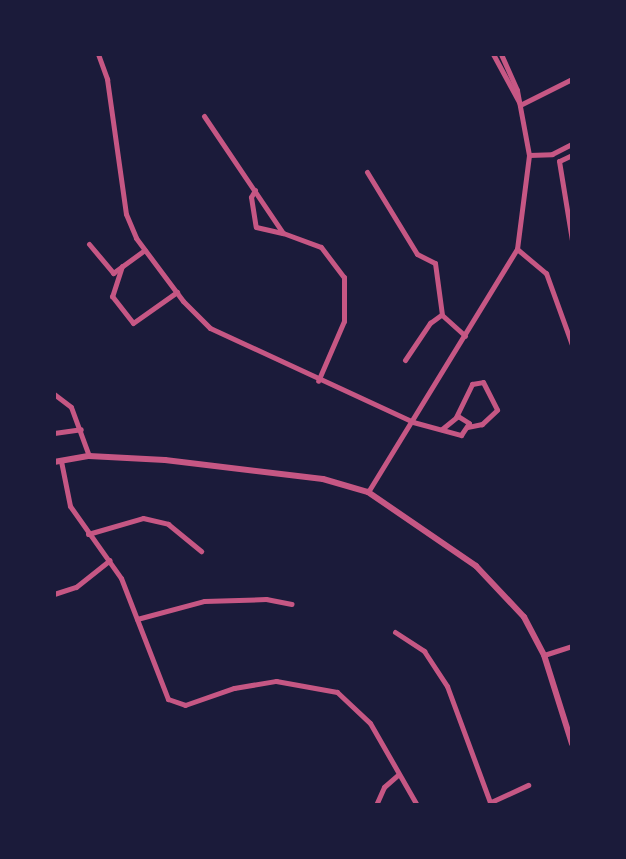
<!DOCTYPE html>
<style>
body{margin:0}
#map{position:relative;width:626px;height:859px;overflow:hidden;background:#1b1b3a;font-family:Signika,sans-serif}
div>[style]{position:absolute}
[style*='--x']{left:calc(var(--x)*1px);top:calc(var(--y)*1px);width:calc(var(--w)*1px);rotate:calc(var(--a)*1deg)}
.minor>*{height:5px;margin:-2.5px;padding:0 2.5px;transform-origin:2.5px;border-radius:2.5px;background:#c65784}
.tertiary>*{height:6px;margin:-3px;padding:0 3px;transform-origin:3px;border-radius:3px;background:#c65784}
span{translate:-50% -50%;white-space:nowrap;text-align:center;line-height:1.15;-webkit-text-stroke:6px #1b1b3a;paint-order:stroke}
.frame{position:absolute;inset:0;border:56px solid #1b1b3a;pointer-events:none}
</style>
<div id="map">
<div class="minor">
<i style="--x:98;--y:54;--w:27;--a:70"></i>
<i style="--x:107;--y:79;--w:136;--a:82"></i>
<i style="--x:126;--y:214;--w:26;--a:67"></i>
<i style="--x:136;--y:238;--w:79;--a:53.3"></i>
<i style="--x:183;--y:301;--w:38;--a:45"></i>
<i style="--x:210;--y:328;--w:224;--a:24.8"></i>
<i style="--x:413;--y:422;--w:50;--a:15.2"></i>
<i style="--x:461;--y:435;--w:14;--a:-56"></i>
<i style="--x:469;--y:423;--w:13;--a:-148"></i>
<i style="--x:458;--y:416;--w:21;--a:141"></i>
<i style="--x:493;--y:54;--w:57;--a:61.6"></i>
<i style="--x:520;--y:105;--w:58;--a:-26.6"></i>
<i style="--x:204;--y:116;--w:141;--a:56"></i>
<i style="--x:283;--y:233;--w:40;--a:20.2"></i>
<i style="--x:321;--y:247;--w:38;--a:53"></i>
<i style="--x:344;--y:277;--w:44;--a:90"></i>
<i style="--x:344;--y:321;--w:65;--a:113.4"></i>
<i style="--x:529;--y:155;--w:23;--a:-2"></i>
<i style="--x:552;--y:154;--w:22;--a:-27"></i>
<i style="--x:572;--y:155;--w:14;--a:155"></i>
<i style="--x:559;--y:161;--w:80;--a:80.7"></i>
<i style="--x:367;--y:172;--w:96;--a:58.6"></i>
<i style="--x:417;--y:254;--w:20;--a:27"></i>
<i style="--x:435;--y:263;--w:52;--a:82.3"></i>
<i style="--x:442;--y:315;--w:31;--a:42"></i>
<i style="--x:255;--y:190;--w:8;--a:120"></i>
<i style="--x:251;--y:197;--w:30;--a:81"></i>
<i style="--x:256;--y:227;--w:28;--a:13"></i>
<i style="--x:89;--y:244;--w:38;--a:50"></i>
<i style="--x:113;--y:273;--w:39;--a:-36"></i>
<i style="--x:517;--y:249;--w:38;--a:40"></i>
<i style="--x:546;--y:273;--w:77;--a:70.1"></i>
<i style="--x:122;--y:266;--w:32;--a:108"></i>
<i style="--x:112;--y:296;--w:34;--a:52"></i>
<i style="--x:133;--y:323;--w:54;--a:-35.2"></i>
<i style="--x:405;--y:360;--w:45;--a:-56"></i>
<i style="--x:430;--y:323;--w:14;--a:-36"></i>
<i style="--x:54;--y:394;--w:21;--a:37"></i>
<i style="--x:71;--y:407;--w:52;--a:69.8"></i>
<i style="--x:456;--y:417;--w:37;--a:-64"></i>
<i style="--x:472;--y:384;--w:11;--a:-10"></i>
<i style="--x:483;--y:382;--w:31;--a:63"></i>
<i style="--x:497;--y:410;--w:21;--a:137"></i>
<i style="--x:482;--y:424;--w:14;--a:168"></i>
<i style="--x:54;--y:433;--w:27;--a:-8"></i>
<i style="--x:61;--y:461;--w:46;--a:78.7"></i>
<i style="--x:70;--y:506;--w:88;--a:54.7"></i>
<i style="--x:121;--y:578;--w:130;--a:68.8"></i>
<i style="--x:168;--y:699;--w:18;--a:19"></i>
<i style="--x:185;--y:705;--w:52;--a:-19.1"></i>
<i style="--x:234;--y:688;--w:43;--a:-9.5"></i>
<i style="--x:276;--y:681;--w:62;--a:10.2"></i>
<i style="--x:337;--y:692;--w:45;--a:43.2"></i>
<i style="--x:370;--y:723;--w:95;--a:60.2"></i>
<i style="--x:368;--y:492;--w:285;--a:-58.5"></i>
<i style="--x:517;--y:249;--w:95;--a:-82.7"></i>
<i style="--x:529;--y:155;--w:66;--a:-100.5"></i>
<i style="--x:517;--y:90;--w:39;--a:-114"></i>
<i style="--x:88;--y:534;--w:57;--a:-16.2"></i>
<i style="--x:143;--y:518;--w:26;--a:13"></i>
<i style="--x:168;--y:524;--w:43;--a:39.3"></i>
<i style="--x:54;--y:594;--w:23;--a:-18"></i>
<i style="--x:76;--y:587;--w:43;--a:-38.5"></i>
<i style="--x:137;--y:619;--w:69;--a:-15"></i>
<i style="--x:204;--y:601;--w:62;--a:-1.8"></i>
<i style="--x:266;--y:599;--w:26;--a:11"></i>
<i style="--x:395;--y:632;--w:35;--a:33"></i>
<i style="--x:424;--y:651;--w:42;--a:56.7"></i>
<i style="--x:447;--y:686;--w:127;--a:69.7"></i>
<i style="--x:544;--y:655;--w:29;--a:-18"></i>
<i style="--x:491;--y:802;--w:41;--a:-24.7"></i>
<i style="--x:376;--y:805;--w:20;--a:-66"></i>
<i style="--x:384;--y:787;--w:18;--a:-41"></i>
</div>
<div class="tertiary">
<i style="--x:54;--y:462;--w:36;--a:-10"></i>
<i style="--x:89;--y:456;--w:76;--a:3"></i>
<i style="--x:165;--y:460;--w:159;--a:6.9"></i>
<i style="--x:323;--y:479;--w:47;--a:16.1"></i>
<i style="--x:368;--y:492;--w:131;--a:34.4"></i>
<i style="--x:476;--y:566;--w:70;--a:46.7"></i>
<i style="--x:524;--y:617;--w:43;--a:62.2"></i>
<i style="--x:544;--y:655;--w:93;--a:72.5"></i>
</div>
<div class="frame"></div>
</div>
